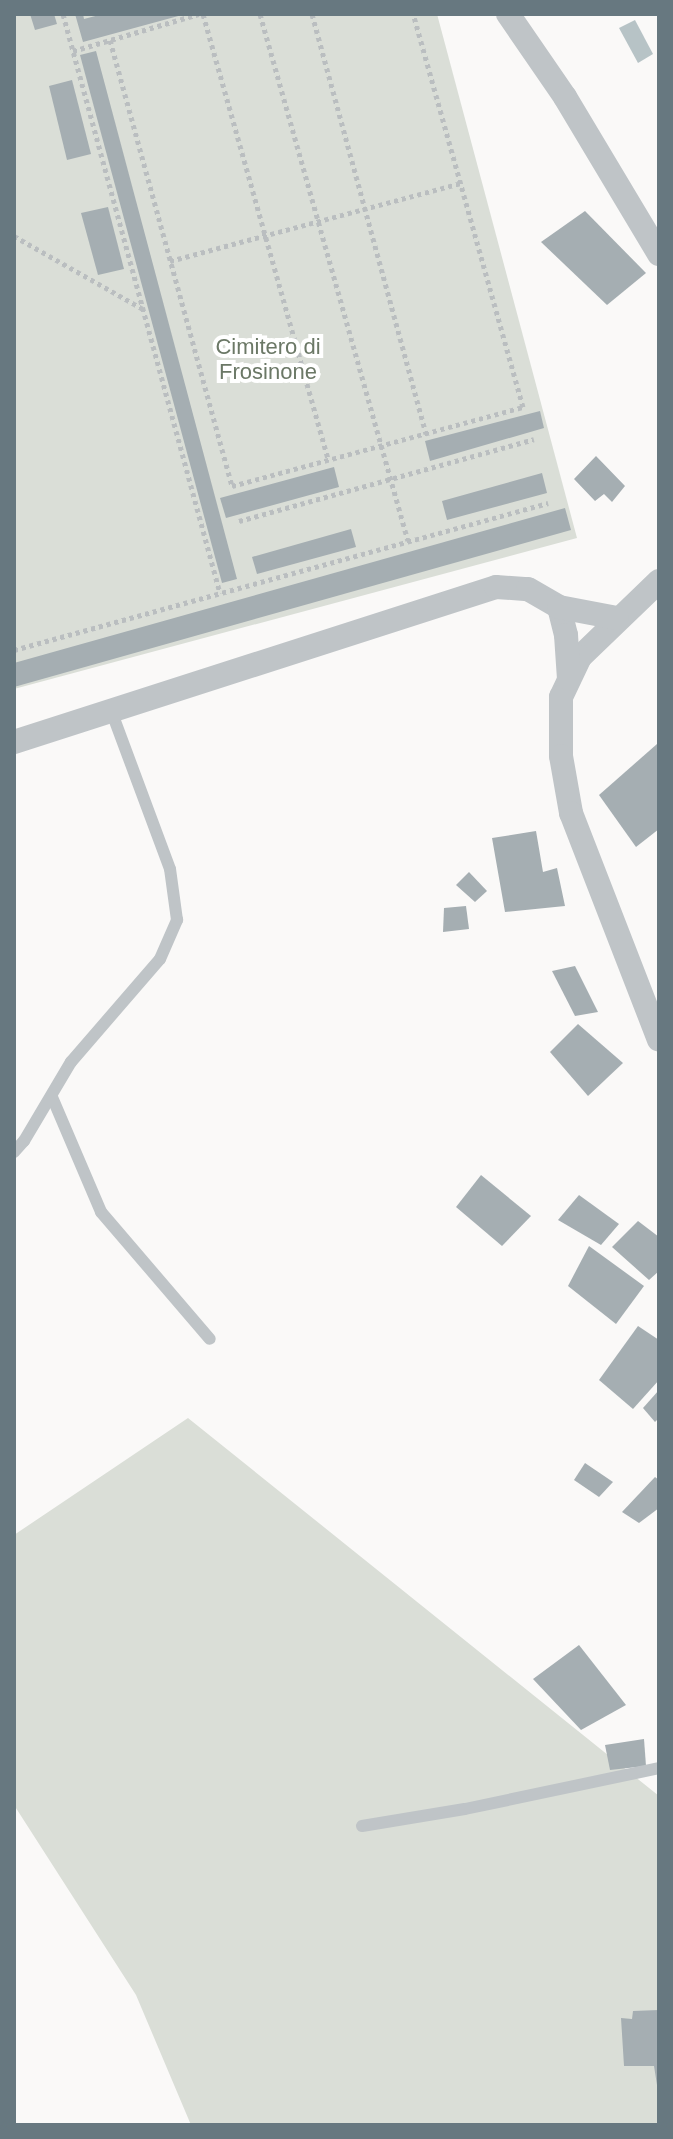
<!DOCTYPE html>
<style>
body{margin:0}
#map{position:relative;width:673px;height:2139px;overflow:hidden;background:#faf9f8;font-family:Helvetica,sans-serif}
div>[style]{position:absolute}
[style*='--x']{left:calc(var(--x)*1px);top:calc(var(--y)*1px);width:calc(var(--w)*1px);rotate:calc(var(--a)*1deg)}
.green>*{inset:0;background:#daded7}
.water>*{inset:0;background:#b7c3c6}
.building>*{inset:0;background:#a5aeb2}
.path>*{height:5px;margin-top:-2.5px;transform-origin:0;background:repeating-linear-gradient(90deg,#babec0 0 4px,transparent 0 8px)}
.service>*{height:12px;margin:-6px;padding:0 6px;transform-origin:6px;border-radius:6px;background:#bfc4c7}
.minor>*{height:24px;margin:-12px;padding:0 12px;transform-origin:12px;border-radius:12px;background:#bfc4c7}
span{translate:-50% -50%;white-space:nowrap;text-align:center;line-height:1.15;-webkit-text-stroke:8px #fff;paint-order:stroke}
.park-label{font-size:22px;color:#6b7866}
.frame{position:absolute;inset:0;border:16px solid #677880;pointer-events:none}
</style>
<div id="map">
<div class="green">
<i style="clip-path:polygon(14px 14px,437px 14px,577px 538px,14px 689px)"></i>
<i style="clip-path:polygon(188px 1418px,659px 1796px,659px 2125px,191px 2125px,136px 1995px,14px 1805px,14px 1535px)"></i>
</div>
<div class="water">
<i style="clip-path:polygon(635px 20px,653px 54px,638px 63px,619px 28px)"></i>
</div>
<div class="building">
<i style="clip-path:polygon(30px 14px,54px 14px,57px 24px,35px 30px)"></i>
<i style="clip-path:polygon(75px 14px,83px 14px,84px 19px,103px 14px,182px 15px,83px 42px)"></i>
<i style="clip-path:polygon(96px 51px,237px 579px,222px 583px,80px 55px)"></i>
<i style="clip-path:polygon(72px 80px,91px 154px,67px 160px,49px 86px)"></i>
<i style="clip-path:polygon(108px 207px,124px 269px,98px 275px,81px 213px)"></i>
<i style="clip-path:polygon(585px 211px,646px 273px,607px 305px,541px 242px)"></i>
<i style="clip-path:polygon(540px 411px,544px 428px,430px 461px,425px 441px)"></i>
<i style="clip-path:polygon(596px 456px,625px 486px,612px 502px,604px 494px,595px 501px,574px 479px)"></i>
<i style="clip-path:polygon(334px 467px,339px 487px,226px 518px,220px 498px)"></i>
<i style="clip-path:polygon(542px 473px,547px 493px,447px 520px,442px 501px)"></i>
<i style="clip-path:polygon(565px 508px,571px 530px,14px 687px,14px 663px)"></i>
<i style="clip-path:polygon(351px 529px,356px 547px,257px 574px,252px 557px)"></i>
<i style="clip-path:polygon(657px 744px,659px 829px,636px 847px,599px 795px)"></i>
<i style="clip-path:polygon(536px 831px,543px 872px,557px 868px,565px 906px,505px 912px,492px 838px)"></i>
<i style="clip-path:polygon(469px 872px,487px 891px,475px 902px,456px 885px)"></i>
<i style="clip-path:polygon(466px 906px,469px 929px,443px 932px,444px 908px)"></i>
<i style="clip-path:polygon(575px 966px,598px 1012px,575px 1016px,552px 971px)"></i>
<i style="clip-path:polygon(578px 1024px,623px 1063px,588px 1096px,550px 1052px)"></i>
<i style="clip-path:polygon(481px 1175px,531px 1216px,502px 1246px,456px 1207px)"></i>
<i style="clip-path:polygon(579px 1195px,619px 1224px,601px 1245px,558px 1220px)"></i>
<i style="clip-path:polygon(638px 1221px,659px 1237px,659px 1271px,649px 1280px,612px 1247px)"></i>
<i style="clip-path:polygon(589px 1246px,644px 1286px,616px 1324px,568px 1286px)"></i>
<i style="clip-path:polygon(638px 1326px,659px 1340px,659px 1380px,633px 1409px,599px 1380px)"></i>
<i style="clip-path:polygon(659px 1390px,659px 1418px,655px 1422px,643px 1408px)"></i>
<i style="clip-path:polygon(585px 1463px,613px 1482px,599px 1497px,574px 1480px)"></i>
<i style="clip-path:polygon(655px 1477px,659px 1480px,659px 1508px,639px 1523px,622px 1512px)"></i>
<i style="clip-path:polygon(579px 1645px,626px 1705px,581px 1730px,533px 1679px)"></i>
<i style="clip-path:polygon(644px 1739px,646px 1766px,610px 1770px,605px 1745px)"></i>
<i style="clip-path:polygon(659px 2010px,659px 2084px,657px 2085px,654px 2066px,624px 2066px,621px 2018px,632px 2019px,633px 2011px)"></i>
</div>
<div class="path">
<i style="--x:63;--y:14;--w:600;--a:74.83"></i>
<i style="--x:203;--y:14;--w:464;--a:74.3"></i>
<i style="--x:260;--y:14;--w:547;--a:74.31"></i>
<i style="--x:312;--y:14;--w:435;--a:74.8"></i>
<i style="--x:110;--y:40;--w:462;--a:74.7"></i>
<i style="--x:232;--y:486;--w:302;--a:-15.2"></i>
<i style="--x:523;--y:407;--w:408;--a:-105.6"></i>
<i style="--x:73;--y:51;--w:131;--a:-16.4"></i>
<i style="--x:14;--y:236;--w:148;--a:29.5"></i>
<i style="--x:170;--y:261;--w:301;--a:-15"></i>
<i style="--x:239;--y:521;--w:306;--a:-15.5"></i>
<i style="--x:14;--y:650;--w:554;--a:-15.39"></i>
</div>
<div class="service">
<i style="--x:52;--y:1097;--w:125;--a:66.9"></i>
<i style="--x:101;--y:1212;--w:167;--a:49.4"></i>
<i style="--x:14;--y:1152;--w:15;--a:-48"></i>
<i style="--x:24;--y:1141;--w:92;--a:-59.3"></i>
<i style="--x:71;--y:1062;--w:136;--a:-49.2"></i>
<i style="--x:160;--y:959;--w:43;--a:-66.4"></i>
<i style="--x:177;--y:920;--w:51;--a:-97.8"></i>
<i style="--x:170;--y:869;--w:170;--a:-110.4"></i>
<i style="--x:362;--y:1826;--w:104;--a:-9.4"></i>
<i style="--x:465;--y:1809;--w:198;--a:-11.9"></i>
</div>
<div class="minor">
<i style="--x:508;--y:14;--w:101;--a:55.5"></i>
<i style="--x:565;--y:97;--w:183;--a:59.1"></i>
<i style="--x:659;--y:581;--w:110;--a:136.1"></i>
<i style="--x:580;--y:657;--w:44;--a:115.4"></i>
<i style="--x:561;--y:697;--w:59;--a:90"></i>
<i style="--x:561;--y:756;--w:58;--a:80"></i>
<i style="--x:571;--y:813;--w:243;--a:68.8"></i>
<i style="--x:559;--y:607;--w:29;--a:76"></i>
<i style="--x:566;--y:635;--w:44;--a:86.1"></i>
<i style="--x:14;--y:742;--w:506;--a:-17.83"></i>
<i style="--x:496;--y:587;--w:32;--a:4"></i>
<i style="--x:528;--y:589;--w:36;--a:30"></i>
<i style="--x:559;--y:607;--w:59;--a:10.7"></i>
</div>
<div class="park-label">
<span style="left:268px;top:359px">Cimitero di<br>Frosinone</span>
</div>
<div class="frame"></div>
</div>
